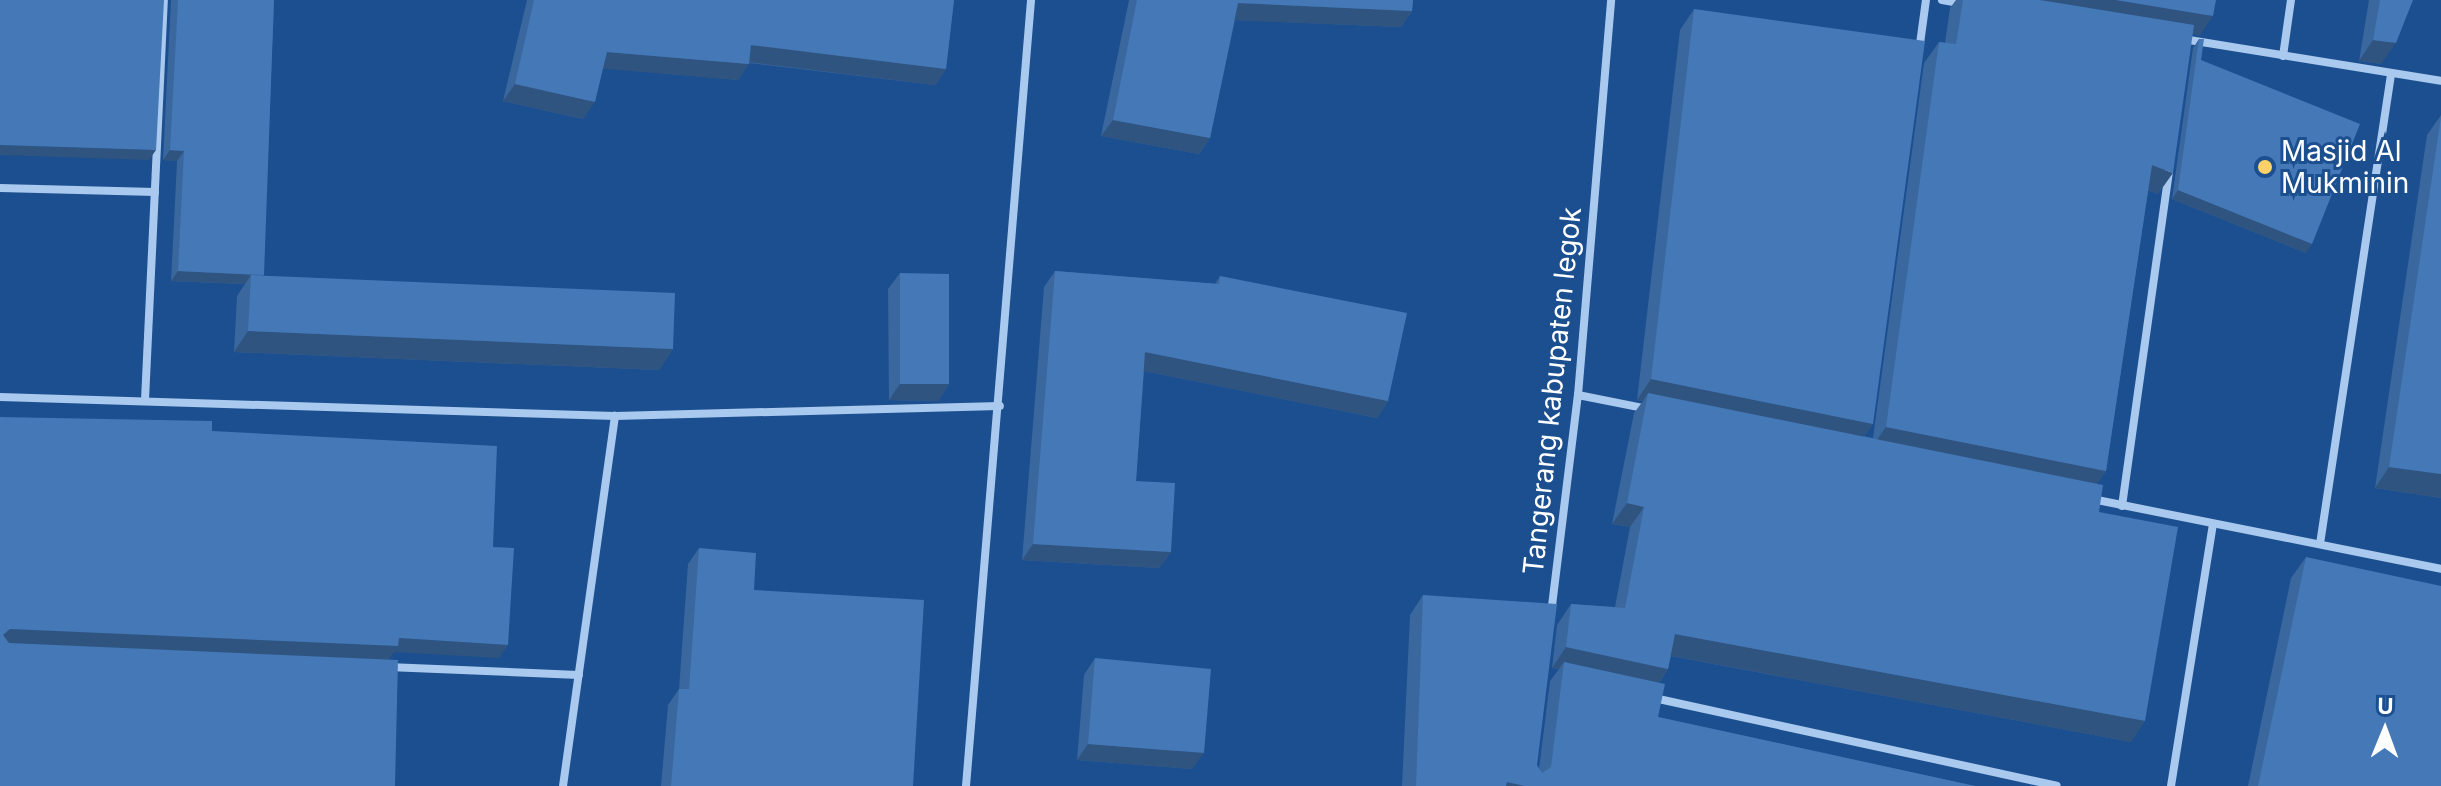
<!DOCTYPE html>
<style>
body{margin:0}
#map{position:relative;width:2441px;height:786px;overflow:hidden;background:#1b4f8f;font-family:Inter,sans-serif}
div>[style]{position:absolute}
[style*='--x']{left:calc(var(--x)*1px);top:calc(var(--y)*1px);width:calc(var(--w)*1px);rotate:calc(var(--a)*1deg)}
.minor>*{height:8px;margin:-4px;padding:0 4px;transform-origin:4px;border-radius:4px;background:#a9c9ee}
.wall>*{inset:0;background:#3a679d}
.shaded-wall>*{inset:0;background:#305480}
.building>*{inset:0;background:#4478b7}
.dots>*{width:22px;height:22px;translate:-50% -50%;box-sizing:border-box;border:4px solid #1b4f8f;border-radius:50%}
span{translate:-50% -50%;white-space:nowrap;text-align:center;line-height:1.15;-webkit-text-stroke:6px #1b4f8f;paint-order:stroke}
.poi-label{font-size:28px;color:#fff}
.left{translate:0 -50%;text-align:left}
.street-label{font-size:28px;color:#fff}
.north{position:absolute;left:2345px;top:690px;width:80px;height:80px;-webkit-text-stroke:6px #1b4f8f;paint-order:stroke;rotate:1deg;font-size:22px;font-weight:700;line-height:32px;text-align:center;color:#fff}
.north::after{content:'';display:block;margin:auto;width:28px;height:36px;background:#fff;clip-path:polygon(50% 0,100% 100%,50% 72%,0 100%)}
</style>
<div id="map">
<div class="minor">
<i style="--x:1942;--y:0;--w:23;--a:10"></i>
<i style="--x:2183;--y:39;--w:261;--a:9.2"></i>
<i style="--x:1919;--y:51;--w:51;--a:-82.2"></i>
<i style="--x:2283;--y:56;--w:57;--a:-81.9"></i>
<i style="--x:0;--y:188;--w:155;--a:1.5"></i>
<i style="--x:1578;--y:395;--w:71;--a:11.3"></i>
<i style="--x:0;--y:397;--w:615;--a:1.77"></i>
<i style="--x:615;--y:416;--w:385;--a:-1.5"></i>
<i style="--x:145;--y:400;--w:400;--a:-87.3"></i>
<i style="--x:2092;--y:499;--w:356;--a:11.3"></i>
<i style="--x:2122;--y:506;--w:338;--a:-82"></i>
<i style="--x:2320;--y:544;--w:476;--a:-81.4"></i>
<i style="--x:1551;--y:614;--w:221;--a:-83"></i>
<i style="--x:1578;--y:395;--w:396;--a:-85.2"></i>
<i style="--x:388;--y:667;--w:191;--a:2.4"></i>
<i style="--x:1654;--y:698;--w:412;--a:12.3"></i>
<i style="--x:563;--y:786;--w:374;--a:-82"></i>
<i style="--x:966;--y:786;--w:789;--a:-85.27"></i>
<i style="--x:2171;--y:786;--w:265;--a:-80.9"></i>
</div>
<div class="wall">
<i style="clip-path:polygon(171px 0,274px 0,263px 276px,673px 349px,659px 370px,234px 352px,237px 296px,245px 284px,171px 281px,177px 161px,163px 160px)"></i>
<i style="clip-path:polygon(527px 0,954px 0,946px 69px,935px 85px,749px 63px,738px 80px,603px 68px,583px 119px,503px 101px)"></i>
<i style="clip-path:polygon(1129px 0,1413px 0,1412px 11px,1401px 27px,1235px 20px,1210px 138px,1199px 154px,1101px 136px)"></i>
<i style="clip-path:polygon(1956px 0,2216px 0,2200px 35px,2192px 34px,2158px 194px,2148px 190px,2106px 471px,2097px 483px,2099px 512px,2131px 742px,1671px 656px,1668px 669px,1659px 683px,1658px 717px,1975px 786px,1402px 786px,1410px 615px,1423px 595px,1539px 769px,1550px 681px,1559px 669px,1552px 668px,1557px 625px,1571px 604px,1615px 607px,1630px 527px,1612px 524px,1634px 413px,1643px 401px,1637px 400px,1680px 30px,1694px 9px,1873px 424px,1864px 436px,1873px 438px,1924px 63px,1939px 42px,1945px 43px,1950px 8px)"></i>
<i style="clip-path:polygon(2369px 0,2413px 0,2381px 64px,2359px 61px)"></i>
<i style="clip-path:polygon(2199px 39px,2201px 60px,2306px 253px,2172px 199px,2193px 48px)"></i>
<i style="clip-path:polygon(2441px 115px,2441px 498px,2375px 488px,2427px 135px)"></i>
<i style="clip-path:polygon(1055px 271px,1215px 284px,1220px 276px,1388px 401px,1377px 418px,1144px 371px,1136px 481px,1171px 552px,1159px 568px,1022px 560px,1044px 287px)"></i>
<i style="clip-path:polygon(900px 273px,949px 384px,938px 401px,889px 400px,888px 289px)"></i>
<i style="clip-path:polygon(699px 548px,754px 590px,913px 786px,661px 786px,668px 705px,679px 689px,688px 564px)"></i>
<i style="clip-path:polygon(2306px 557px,2441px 786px,2248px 786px,2291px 578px)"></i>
<i style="clip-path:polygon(1095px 658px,1192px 769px,1077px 760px,1084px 675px)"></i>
</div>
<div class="shaded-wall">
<i style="clip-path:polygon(1986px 0,2116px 0,2213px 16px,2200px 35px)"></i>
<i style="clip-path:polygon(1238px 3px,1412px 11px,1401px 27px,1227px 20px)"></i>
<i style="clip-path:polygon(2373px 40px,2396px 43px,2381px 64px,2359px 61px)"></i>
<i style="clip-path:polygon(751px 45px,946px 69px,935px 85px,740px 61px)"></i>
<i style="clip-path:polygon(607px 52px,749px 64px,738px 80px,595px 68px)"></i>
<i style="clip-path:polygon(515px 84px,595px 102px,583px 119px,503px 101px)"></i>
<i style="clip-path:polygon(1113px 120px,1210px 138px,1199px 154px,1101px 136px)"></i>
<i style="clip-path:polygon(0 145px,156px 150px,149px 160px,0 155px)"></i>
<i style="clip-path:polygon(170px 150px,184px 151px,177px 161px,163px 160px)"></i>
<i style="clip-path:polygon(2152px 165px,2173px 173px,2158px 194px,2138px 185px)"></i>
<i style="clip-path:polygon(2178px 190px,2312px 244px,2306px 253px,2172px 199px)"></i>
<i style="clip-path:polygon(178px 271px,264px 275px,251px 275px,245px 284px,171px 281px)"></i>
<i style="clip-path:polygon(248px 331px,673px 349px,659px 370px,234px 352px)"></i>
<i style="clip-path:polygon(1145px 352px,1388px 401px,1377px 418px,1134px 369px)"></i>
<i style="clip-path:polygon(1651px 379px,1873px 424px,1858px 444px,1648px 393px,1643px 401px,1637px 400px)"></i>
<i style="clip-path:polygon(900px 384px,949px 384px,938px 401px,889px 400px)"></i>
<i style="clip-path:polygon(1886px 427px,2106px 471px,2091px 491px,1872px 447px)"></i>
<i style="clip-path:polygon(2389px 467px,2441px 474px,2441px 498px,2375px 488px)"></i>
<i style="clip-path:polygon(1627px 503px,1644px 507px,1630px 527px,1612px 524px)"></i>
<i style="clip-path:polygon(1033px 544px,1171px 552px,1159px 568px,1022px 560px)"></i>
<i style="clip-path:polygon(10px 629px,399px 638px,508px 645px,499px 658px,394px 652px,389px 660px,0 643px,3px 635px)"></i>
<i style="clip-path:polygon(1675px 634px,2145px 721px,2131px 742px,1661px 654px)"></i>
<i style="clip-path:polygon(1566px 647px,1668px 669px,1654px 690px,1564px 662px,1559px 669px,1552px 668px)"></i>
<i style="clip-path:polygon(1088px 744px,1204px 753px,1192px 769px,1077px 760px)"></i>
<i style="clip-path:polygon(1507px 782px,1525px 786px,1504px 786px)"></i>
</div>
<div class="building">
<i style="clip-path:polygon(0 0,164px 0,156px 150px,0 145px)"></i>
<i style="clip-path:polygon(178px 0,274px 0,264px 275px,178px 271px,184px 151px,170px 150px)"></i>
<i style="clip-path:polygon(534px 0,954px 0,946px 69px,751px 45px,749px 64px,607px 52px,595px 102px,515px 84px)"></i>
<i style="clip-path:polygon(1137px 0,1413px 0,1412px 11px,1238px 3px,1210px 138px,1113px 120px)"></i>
<i style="clip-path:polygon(1963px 0,2040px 0,2194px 25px,2173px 173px,2152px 165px,2106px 471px,1886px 427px,1939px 42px,1956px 44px)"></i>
<i style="clip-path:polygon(2116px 0,2216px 0,2213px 16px)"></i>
<i style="clip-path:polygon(2380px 0,2413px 0,2396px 43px,2373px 40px)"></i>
<i style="clip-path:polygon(1694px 9px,1925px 41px,1873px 424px,1651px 379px)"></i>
<i style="clip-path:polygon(2199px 39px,2204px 39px,2201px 60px,2360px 124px,2312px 244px,2178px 190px)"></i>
<i style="clip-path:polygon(2441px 117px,2441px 474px,2389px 467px)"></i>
<i style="clip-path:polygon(1055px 271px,1219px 284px,1220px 276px,1407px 313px,1388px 401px,1145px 352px,1136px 481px,1175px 483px,1171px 552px,1033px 544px)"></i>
<i style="clip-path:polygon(900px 273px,949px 274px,949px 384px,900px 384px)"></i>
<i style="clip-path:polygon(251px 275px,675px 293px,673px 349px,248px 331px)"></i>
<i style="clip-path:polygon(1648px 393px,2103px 485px,2099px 512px,2178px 527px,2145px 721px,1675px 634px,1668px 669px,1566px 647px,1571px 604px,1625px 608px,1644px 507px,1627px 503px)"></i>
<i style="clip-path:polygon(0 417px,212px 421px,212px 431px,497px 446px,493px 547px,514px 548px,508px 645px,399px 638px,398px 646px,10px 629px,3px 635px,9px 643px,398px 660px,395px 786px,0 786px)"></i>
<i style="clip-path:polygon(699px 548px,756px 553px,754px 590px,924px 600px,913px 786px,671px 786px,679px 689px,689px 689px)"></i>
<i style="clip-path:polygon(2306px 557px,2441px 586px,2441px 786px,2258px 786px)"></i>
<i style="clip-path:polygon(1423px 595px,1557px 604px,1537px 765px,1542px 773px,1551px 767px,1564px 662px,1665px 684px,1658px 717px,1975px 786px,1525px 786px,1507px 782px,1506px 786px,1416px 786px)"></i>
<i style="clip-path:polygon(1095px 658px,1211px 669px,1204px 753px,1088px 744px)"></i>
</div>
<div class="dots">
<i style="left:2265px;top:167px;background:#ffd166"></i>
</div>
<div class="poi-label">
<span class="left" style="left:2281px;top:167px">Masjid Al<br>Mukminin</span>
</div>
<div class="street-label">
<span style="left:1552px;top:391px;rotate:-84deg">Tangerang kabupaten legok</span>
</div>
<div class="north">U</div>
</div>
